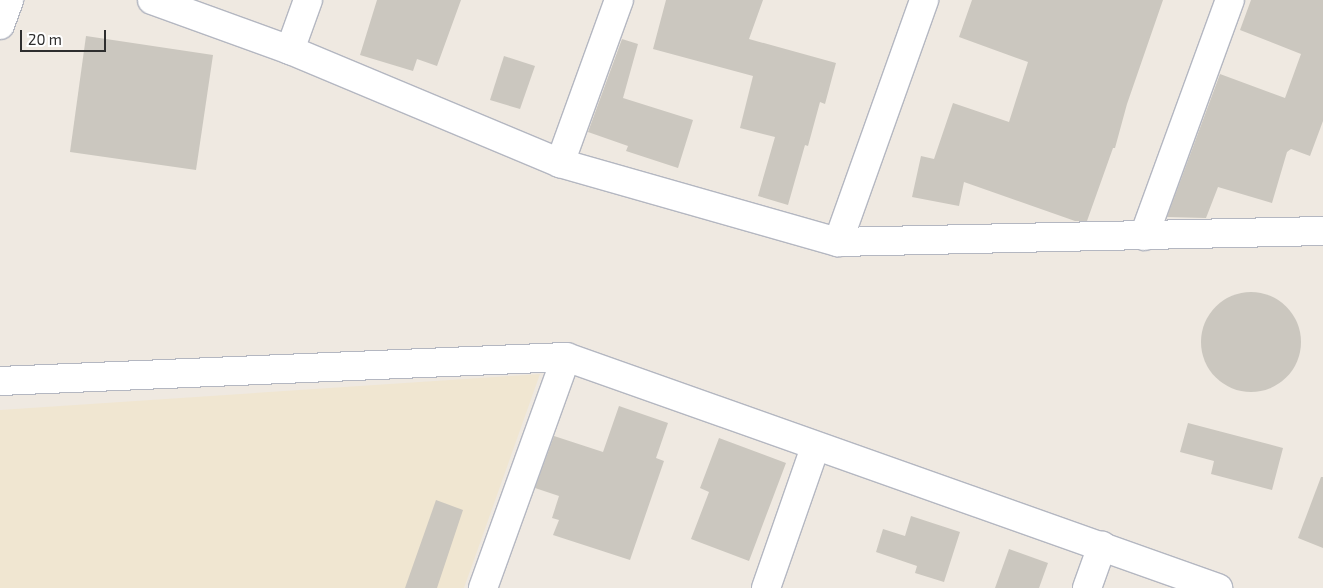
<!DOCTYPE html>
<style>
body{margin:0}
#map{position:relative;width:1323px;height:588px;overflow:hidden;background:#efe9e1;font-family:"Exo 2",sans-serif}
div>[style]{position:absolute}
[style*='--x']{left:calc(var(--x)*1px);top:calc(var(--y)*1px);width:calc(var(--w)*1px);rotate:calc(var(--a)*1deg)}
.education>*{inset:0;background:#f0e6d1}
.building>*{inset:0;background:#cbc7bf}
.round{border-radius:50%}
.roads{filter:drop-shadow(1px 0 #b4b7c1) drop-shadow(-1px 0 #b4b7c1) drop-shadow(0 1px #b4b7c1) drop-shadow(0 -1px #b4b7c1)}
.street>*{height:28px;margin:-14px;padding:0 14px;transform-origin:14px;border-radius:14px;background:#fff}
span{translate:-50% -50%;white-space:nowrap;text-align:center;line-height:1.15;-webkit-text-stroke:4.5px #fff;paint-order:stroke}
.scale{position:absolute;left:20px;top:30px;width:86px;height:22px;box-sizing:border-box;border:2px solid #2e2e2e;border-top:0;padding-left:6px;font-size:15px;line-height:18px;white-space:nowrap;color:#2e2e2e;-webkit-text-stroke:4px #fff;paint-order:stroke}
</style>
<div id="map">
<div class="education">
<i style="clip-path:polygon(540px 374px,464px 588px,0 588px,0 410px)"></i>
</div>
<div class="building">
<i style="clip-path:polygon(377px 0,461px 0,437px 66px,417px 59px,413px 71px,360px 55px)"></i>
<i style="clip-path:polygon(666px 0,763px 0,749px 39px,836px 63px,825px 104px,820px 102px,808px 146px,805px 145px,788px 205px,758px 196px,775px 137px,740px 128px,753px 76px,653px 49px)"></i>
<i style="clip-path:polygon(972px 0,1163px 0,1127px 104px,1115px 148px,1113px 148px,1087px 221px,1075px 221px,964px 182px,959px 206px,912px 197px,921px 156px,934px 159px,953px 103px,1009px 122px,1028px 62px,959px 37px)"></i>
<i style="clip-path:polygon(1251px 0,1323px 0,1323px 121px,1310px 156px,1291px 149px,1287px 152px,1272px 203px,1218px 187px,1206px 218px,1167px 217px,1220px 74px,1285px 98px,1301px 54px,1240px 30px)"></i>
<i style="clip-path:polygon(86px 36px,213px 55px,196px 170px,70px 152px)"></i>
<i style="clip-path:polygon(622px 39px,638px 44px,623px 98px,693px 120px,678px 168px,626px 151px,628px 146px,588px 132px)"></i>
<i style="clip-path:polygon(504px 56px,535px 66px,520px 109px,490px 100px)"></i>
<i class="round" style="left:1201px;top:292px;width:100px;height:100px"></i>
<i style="clip-path:polygon(619px 406px,668px 423px,656px 458px,664px 461px,630px 560px,553px 535px,559px 520px,552px 518px,559px 496px,535px 488px,554px 436px,603px 452px)"></i>
<i style="clip-path:polygon(1188px 423px,1283px 448px,1272px 490px,1211px 474px,1214px 461px,1180px 452px)"></i>
<i style="clip-path:polygon(719px 438px,786px 463px,749px 561px,691px 539px,709px 492px,700px 488px)"></i>
<i style="clip-path:polygon(1321px 477px,1323px 477px,1323px 548px,1298px 538px)"></i>
<i style="clip-path:polygon(436px 500px,463px 510px,437px 588px,405px 588px)"></i>
<i style="clip-path:polygon(911px 516px,960px 532px,944px 582px,915px 573px,917px 566px,876px 552px,883px 529px,905px 536px)"></i>
<i style="clip-path:polygon(1009px 549px,1048px 563px,1039px 588px,995px 588px)"></i>
</div>
<div class="roads">
<div class="street">
<i style="--x:152;--y:0;--w:147;--a:19.9"></i>
<i style="--x:290;--y:50;--w:293;--a:22.7"></i>
<i style="--x:560;--y:163;--w:289;--a:15.9"></i>
<i style="--x:838;--y:242;--w:485;--a:-1.3"></i>
<i style="--x:0;--y:25;--w:27;--a:-70"></i>
<i style="--x:290;--y:50;--w:53;--a:-70.2"></i>
<i style="--x:560;--y:163;--w:173;--a:-70.1"></i>
<i style="--x:1144;--y:236;--w:251;--a:-70"></i>
<i style="--x:838;--y:242;--w:257;--a:-70.4"></i>
<i style="--x:0;--y:381;--w:567;--a:-2.43"></i>
<i style="--x:566;--y:357;--w:692;--a:19.51"></i>
<i style="--x:483;--y:588;--w:245;--a:-70.2"></i>
<i style="--x:766;--y:588;--w:149;--a:-70.8"></i>
<i style="--x:1087;--y:588;--w:45;--a:-70.3"></i>
</div>
</div>
<div class="scale">20 m</div>
</div>
